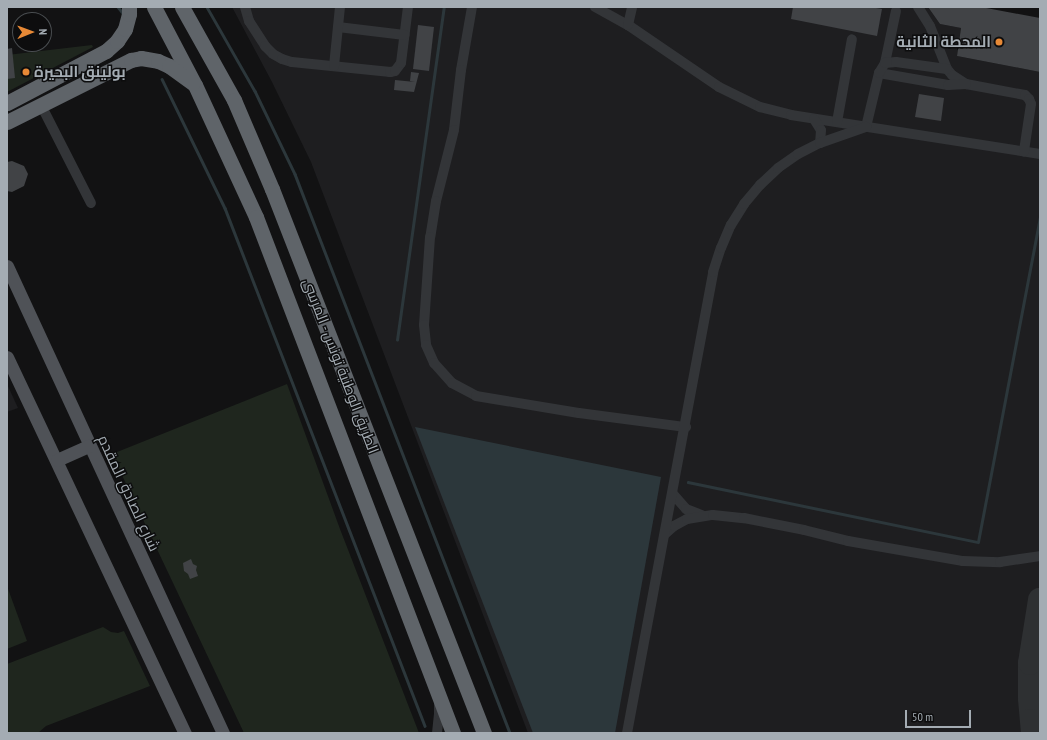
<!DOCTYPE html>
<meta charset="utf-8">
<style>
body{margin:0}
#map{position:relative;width:1047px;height:740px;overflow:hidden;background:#121213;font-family:"PT Sans Narrow",Cairo,sans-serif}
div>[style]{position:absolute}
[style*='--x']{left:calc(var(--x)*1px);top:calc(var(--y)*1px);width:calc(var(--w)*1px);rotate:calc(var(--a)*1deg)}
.built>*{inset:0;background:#1e1e20}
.green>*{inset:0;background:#1f261e}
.water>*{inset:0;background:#2c373b}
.stream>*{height:2.5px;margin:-1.25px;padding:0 1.25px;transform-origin:1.25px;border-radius:1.25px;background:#2c373b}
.taxiway>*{height:24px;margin:-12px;padding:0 12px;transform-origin:12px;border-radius:12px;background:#2e3032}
.building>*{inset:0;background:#414346}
.minor>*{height:10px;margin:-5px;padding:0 5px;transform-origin:5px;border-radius:5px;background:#333538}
.major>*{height:13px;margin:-6.5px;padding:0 6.5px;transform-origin:6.5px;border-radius:6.5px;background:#4f5257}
.highway>*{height:15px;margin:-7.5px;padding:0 7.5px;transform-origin:7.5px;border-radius:7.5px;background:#5f6469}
.dots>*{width:11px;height:11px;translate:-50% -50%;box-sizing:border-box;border:2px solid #0d0d0e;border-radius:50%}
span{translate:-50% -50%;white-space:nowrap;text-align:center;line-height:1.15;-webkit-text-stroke:3px #0d0d0e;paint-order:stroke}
.poi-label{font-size:15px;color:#a4acb3;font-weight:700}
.right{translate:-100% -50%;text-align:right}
.left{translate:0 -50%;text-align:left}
.street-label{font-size:15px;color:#a4acb3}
.frame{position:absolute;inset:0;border:8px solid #a4acb3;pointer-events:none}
.north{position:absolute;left:12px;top:12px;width:40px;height:40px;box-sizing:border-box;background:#0d0d0e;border:1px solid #494d50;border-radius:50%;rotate:89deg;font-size:11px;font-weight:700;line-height:16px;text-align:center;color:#a4acb3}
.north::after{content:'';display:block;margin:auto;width:14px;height:18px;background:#e78936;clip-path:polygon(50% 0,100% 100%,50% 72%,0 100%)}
.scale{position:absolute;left:905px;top:710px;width:66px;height:18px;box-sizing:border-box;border:2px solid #a4acb3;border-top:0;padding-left:5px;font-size:12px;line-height:14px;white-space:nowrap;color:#a4acb3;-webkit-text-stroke:3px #0d0d0e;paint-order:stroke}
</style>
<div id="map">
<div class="built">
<i style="clip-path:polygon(232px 7px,928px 7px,940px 24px,961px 28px,957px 56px,1040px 72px,1040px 733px,528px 733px,311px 162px,272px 82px)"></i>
<i style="clip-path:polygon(7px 384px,18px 408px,7px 412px)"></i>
</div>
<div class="green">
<i style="clip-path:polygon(92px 45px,93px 47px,7px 92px,7px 55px)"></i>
<i style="clip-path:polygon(287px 384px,340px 529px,419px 733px,244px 733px,112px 454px)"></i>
<i style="clip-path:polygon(7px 586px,27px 641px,7px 649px)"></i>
<i style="clip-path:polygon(103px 627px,111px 632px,118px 633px,124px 631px,150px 686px,46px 726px,38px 733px,7px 733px,7px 664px)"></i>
</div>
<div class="water">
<i style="clip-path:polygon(415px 427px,661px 477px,615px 733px,533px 733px)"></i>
</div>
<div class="stream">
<i style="--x:118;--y:7;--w:8;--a:50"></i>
<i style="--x:207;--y:7;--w:97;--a:60.3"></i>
<i style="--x:255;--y:91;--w:92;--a:64.3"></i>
<i style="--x:295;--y:174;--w:599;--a:68.96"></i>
<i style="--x:162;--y:79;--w:144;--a:64"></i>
<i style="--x:225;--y:208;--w:555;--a:68.89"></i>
<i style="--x:397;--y:340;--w:336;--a:-82"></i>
<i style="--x:688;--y:482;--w:296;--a:11.7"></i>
<i style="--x:978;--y:542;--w:330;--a:-79.2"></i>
</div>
<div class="taxiway">
<i style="--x:1033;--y:733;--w:35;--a:-95"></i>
<i style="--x:1030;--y:698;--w:35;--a:-90"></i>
<i style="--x:1030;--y:663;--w:64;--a:-81"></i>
</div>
<div class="building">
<i style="clip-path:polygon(793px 7px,870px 7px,882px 9px,877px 36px,791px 19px)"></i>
<i style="clip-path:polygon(928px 7px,981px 7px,1040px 18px,1040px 72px,957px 56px,961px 28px,940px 24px)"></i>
<i style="clip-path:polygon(418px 25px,434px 27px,429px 71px,413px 69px)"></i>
<i style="clip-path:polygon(12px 48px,15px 78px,7px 79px,7px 49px)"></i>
<i style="clip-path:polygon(411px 72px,419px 73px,414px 92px,394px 90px,395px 80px,415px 82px,410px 81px)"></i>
<i style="clip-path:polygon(919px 94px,944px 98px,941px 121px,915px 117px)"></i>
<i style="clip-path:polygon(12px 161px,24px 166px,28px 174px,24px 186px,12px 192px,7px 191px,7px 162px)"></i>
<i style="clip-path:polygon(191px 559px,193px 564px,197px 566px,196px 570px,198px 576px,190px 579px,188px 574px,184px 571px,183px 563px)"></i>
</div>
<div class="minor">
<i style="--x:245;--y:7;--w:15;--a:74"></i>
<i style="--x:249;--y:21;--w:30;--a:57"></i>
<i style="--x:265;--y:46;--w:11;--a:45"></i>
<i style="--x:273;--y:54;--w:10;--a:29"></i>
<i style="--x:282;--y:59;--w:10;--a:17"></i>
<i style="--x:292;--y:62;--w:99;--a:5.8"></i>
<i style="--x:390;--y:72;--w:5;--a:-11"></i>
<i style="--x:395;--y:71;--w:10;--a:-53"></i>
<i style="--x:401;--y:63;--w:56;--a:-82.9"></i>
<i style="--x:472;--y:7;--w:64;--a:99.9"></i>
<i style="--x:461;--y:70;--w:60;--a:96.7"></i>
<i style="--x:454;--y:130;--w:73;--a:104.2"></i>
<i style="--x:436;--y:201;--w:36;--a:99"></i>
<i style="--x:430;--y:237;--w:88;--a:93.9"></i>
<i style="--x:424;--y:325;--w:20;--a:84"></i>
<i style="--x:426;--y:345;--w:20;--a:66"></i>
<i style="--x:434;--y:363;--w:27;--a:48"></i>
<i style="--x:452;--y:383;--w:27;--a:28"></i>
<i style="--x:476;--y:396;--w:104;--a:9.4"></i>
<i style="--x:579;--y:413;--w:108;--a:7.5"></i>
<i style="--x:595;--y:7;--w:38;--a:29"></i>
<i style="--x:628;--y:25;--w:110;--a:34.3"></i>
<i style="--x:719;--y:87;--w:46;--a:26"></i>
<i style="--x:760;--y:107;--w:32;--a:14"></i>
<i style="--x:791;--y:115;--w:252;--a:8.9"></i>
<i style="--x:918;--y:7;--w:22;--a:58"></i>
<i style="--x:930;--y:26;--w:46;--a:68.4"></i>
<i style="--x:947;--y:69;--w:8;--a:50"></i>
<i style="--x:952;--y:75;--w:17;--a:33"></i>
<i style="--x:966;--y:84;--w:60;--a:10.6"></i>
<i style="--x:1025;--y:95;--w:6;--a:45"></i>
<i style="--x:1029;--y:99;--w:5;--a:68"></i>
<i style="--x:1031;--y:104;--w:48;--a:98.5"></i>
<i style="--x:628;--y:25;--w:18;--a:-77"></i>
<i style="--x:338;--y:27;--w:67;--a:6.8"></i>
<i style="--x:885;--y:63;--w:53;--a:-78.1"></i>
<i style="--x:334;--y:66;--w:59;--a:-84.2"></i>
<i style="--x:879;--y:73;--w:70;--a:9.9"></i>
<i style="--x:948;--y:85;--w:18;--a:-3"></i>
<i style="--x:41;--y:105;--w:110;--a:63"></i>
<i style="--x:814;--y:119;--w:13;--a:58"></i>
<i style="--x:821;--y:130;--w:13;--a:94"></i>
<i style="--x:837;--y:122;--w:84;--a:-79.8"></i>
<i style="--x:866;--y:127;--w:56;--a:-76.5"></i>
<i style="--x:879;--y:73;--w:12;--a:-59"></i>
<i style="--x:885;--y:63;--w:11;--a:-5"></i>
<i style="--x:896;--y:62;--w:51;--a:7.8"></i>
<i style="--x:673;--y:494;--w:20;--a:49"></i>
<i style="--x:686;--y:509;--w:17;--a:21"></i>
<i style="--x:665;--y:534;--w:12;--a:-42"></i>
<i style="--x:674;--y:526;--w:15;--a:-28"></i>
<i style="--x:687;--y:519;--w:26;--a:-9"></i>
<i style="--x:713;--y:515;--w:31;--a:6"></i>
<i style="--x:744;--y:518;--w:61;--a:11.3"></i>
<i style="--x:804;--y:530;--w:45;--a:14"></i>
<i style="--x:848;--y:541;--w:117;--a:9.9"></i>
<i style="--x:963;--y:561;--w:37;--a:2"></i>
<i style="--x:1000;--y:562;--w:40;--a:-8.5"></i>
<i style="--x:437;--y:733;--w:19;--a:-84"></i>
<i style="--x:439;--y:714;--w:10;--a:-90"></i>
<i style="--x:627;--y:733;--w:469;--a:-79.4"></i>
<i style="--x:713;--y:272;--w:25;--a:-72"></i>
<i style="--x:721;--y:248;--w:25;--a:-67"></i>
<i style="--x:731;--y:225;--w:25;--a:-58"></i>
<i style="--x:744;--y:204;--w:25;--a:-50"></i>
<i style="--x:760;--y:185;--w:25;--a:-43"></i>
<i style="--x:778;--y:168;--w:24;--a:-35"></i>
<i style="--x:798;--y:154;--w:25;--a:-27"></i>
<i style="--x:820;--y:143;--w:49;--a:-19.2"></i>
</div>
<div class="major">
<i style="--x:7;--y:266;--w:515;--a:65.18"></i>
<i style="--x:7;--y:357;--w:416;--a:64.7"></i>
<i style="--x:57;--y:460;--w:35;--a:-24"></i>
</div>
<div class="highway">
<i style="--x:154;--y:7;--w:88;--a:62.3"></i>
<i style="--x:195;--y:85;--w:145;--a:65.2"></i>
<i style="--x:256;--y:217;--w:552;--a:69.1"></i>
<i style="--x:182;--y:7;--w:107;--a:60.8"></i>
<i style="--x:234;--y:100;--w:97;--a:66.9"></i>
<i style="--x:272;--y:189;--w:584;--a:68.71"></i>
<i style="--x:7;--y:103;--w:112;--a:-27.7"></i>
<i style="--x:106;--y:51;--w:15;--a:-42"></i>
<i style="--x:117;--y:41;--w:14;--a:-56"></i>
<i style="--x:125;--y:29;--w:16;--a:-75"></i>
<i style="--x:129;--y:14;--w:7;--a:-90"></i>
<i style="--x:7;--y:122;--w:139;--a:-26.6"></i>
<i style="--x:131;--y:60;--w:10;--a:-11"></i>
<i style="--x:141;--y:58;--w:17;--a:10"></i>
<i style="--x:158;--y:61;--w:12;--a:24"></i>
<i style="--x:169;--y:66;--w:29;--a:36"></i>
</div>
<div class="dots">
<i style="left:999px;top:42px;background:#e78936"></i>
<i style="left:26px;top:72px;background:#e78936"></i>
</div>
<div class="poi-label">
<span class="right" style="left:991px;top:42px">المحطة الثانية</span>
<span class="left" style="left:34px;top:72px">بولينق البحيرة</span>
</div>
<div class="street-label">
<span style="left:341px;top:366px;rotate:69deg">الطريق الوطنية تونس - المرسى</span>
<span style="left:129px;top:493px;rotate:65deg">شارع الصادق المقدم</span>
</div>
<div class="frame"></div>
<div class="north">N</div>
<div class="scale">50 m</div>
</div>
